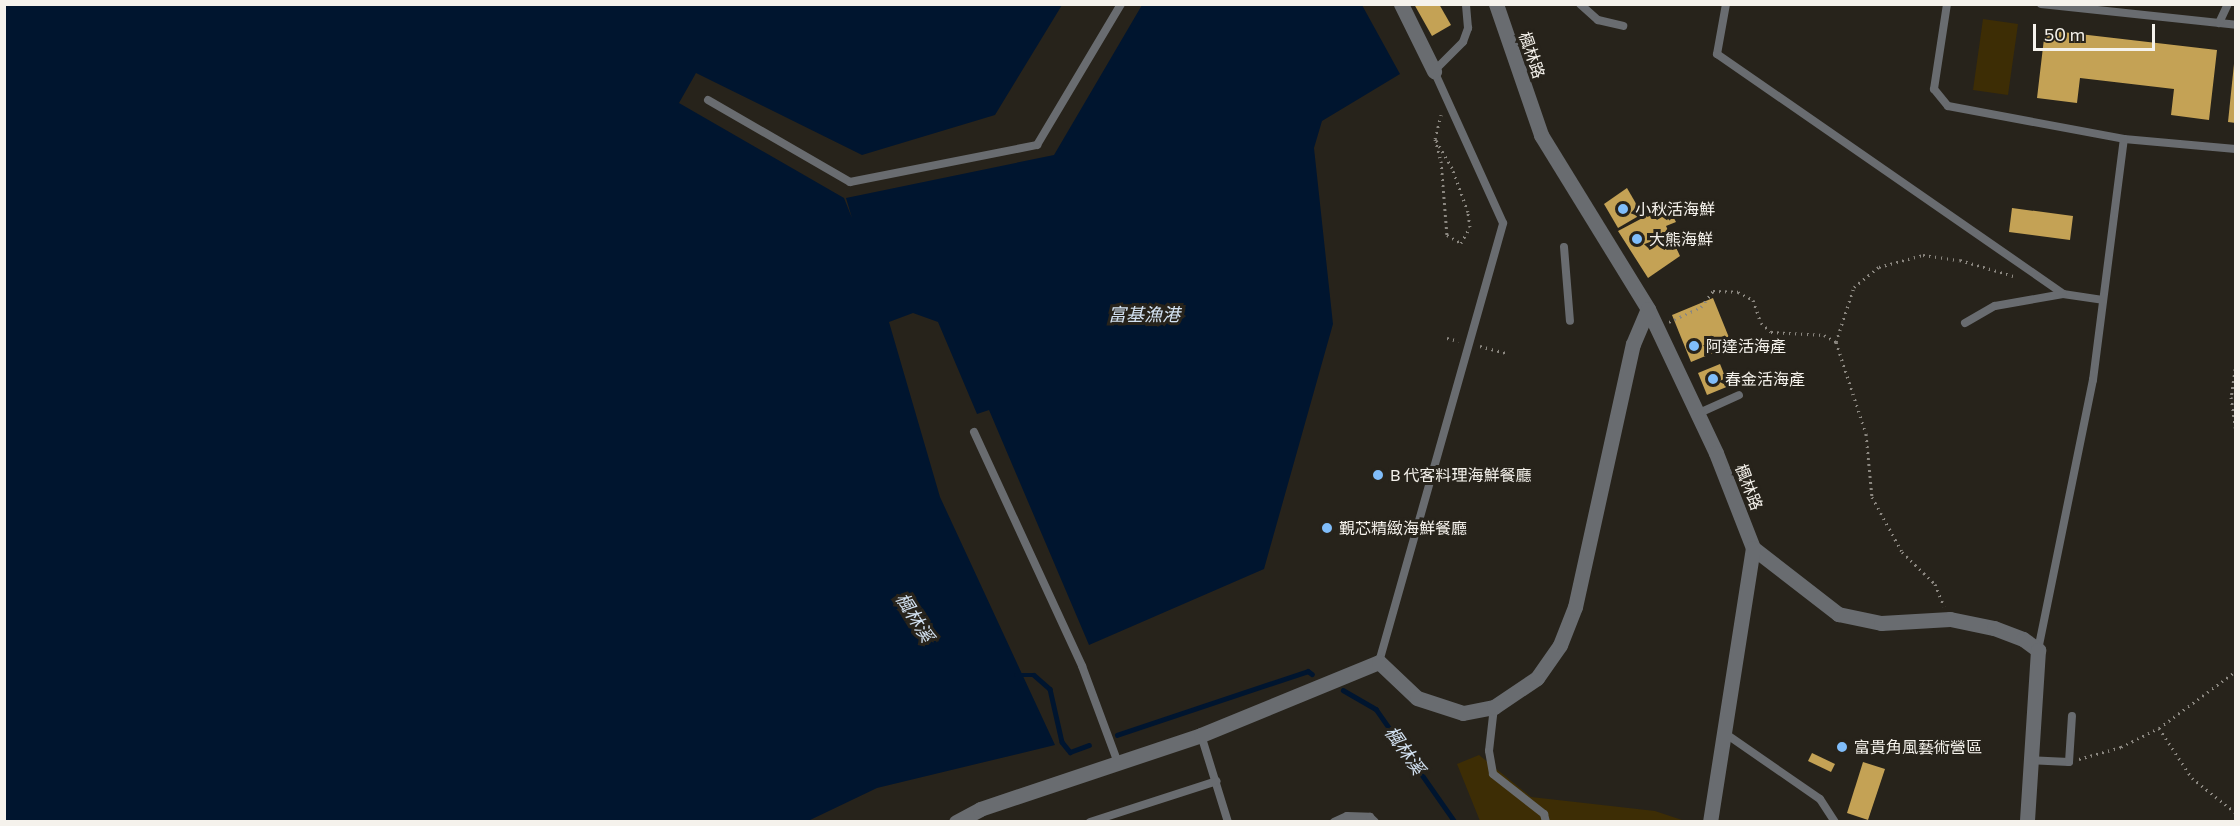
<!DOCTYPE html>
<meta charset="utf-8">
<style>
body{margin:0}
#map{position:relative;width:2240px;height:826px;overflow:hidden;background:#27231b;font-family:Commissioner,"Noto Sans TC",sans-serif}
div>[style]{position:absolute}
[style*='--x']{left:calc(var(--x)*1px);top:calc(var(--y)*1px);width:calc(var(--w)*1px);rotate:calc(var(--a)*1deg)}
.green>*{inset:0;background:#3d2d05}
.water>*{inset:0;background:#00152f}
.stream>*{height:4.5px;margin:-2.25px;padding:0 2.25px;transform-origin:2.25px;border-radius:2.25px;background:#00152f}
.building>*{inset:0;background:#c4a255}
.path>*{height:3px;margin-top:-1.5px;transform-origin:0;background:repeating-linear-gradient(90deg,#8b8780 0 1.5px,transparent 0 6px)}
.service>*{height:8px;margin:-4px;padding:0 4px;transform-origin:4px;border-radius:4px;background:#696c70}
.minor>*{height:15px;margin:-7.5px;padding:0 7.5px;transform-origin:7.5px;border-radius:7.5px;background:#696c70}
.dots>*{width:16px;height:16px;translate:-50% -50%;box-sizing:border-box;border:3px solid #27231b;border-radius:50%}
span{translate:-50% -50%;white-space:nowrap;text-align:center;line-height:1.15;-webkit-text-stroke:6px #27231b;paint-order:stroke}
.street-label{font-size:16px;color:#f5f2ec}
.poi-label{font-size:16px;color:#f5f2ec}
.left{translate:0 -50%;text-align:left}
.water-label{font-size:18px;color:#d3e2f2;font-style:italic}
.frame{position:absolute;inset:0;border:6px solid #f5f2ec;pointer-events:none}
.scale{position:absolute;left:2033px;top:24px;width:122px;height:27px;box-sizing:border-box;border:3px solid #f5f2ec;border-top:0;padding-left:8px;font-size:18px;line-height:21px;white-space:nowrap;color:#f5f2ec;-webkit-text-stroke:4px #27231b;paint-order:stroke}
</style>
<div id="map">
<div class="green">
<i style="clip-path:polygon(1983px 19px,2018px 24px,2008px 95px,1973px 90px)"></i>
<i style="clip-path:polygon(1479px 755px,1531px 797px,1655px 811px,1685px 821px,1480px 821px,1457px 764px)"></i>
</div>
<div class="water">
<i style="clip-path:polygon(5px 4px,1062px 5px,995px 115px,862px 155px,696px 73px,679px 103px,844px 198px,852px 218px,846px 198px,1054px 155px,1142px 5px,1362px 5px,1400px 74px,1322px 121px,1314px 148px,1333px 324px,1264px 569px,1089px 645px,989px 410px,977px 414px,938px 322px,913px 313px,889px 322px,940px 497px,1055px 745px,877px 788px,808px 821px,5px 821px)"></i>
</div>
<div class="stream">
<i style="--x:1016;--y:675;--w:18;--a:0"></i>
<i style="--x:1034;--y:675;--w:21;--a:41"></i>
<i style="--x:1050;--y:689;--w:54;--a:77.2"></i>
<i style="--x:1062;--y:742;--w:13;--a:51"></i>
<i style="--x:1070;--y:752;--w:20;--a:-20"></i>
<i style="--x:1343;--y:690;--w:38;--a:30"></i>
<i style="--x:1376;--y:709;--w:138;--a:55"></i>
<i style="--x:1117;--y:735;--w:201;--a:-18.5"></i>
<i style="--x:1308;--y:671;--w:5;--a:37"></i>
</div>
<div class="building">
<i style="clip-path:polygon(1414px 4px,1439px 4px,1451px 25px,1432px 36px)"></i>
<i style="clip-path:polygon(2045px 30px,2217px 50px,2209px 120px,2171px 115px,2174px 89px,2080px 78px,2077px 103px,2037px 98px)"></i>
<i style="clip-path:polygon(2234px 64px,2236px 64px,2236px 123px,2228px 122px)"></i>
<i style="clip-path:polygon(1627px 188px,1642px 214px,1618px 228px,1604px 204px)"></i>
<i style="clip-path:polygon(1667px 205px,1676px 222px,1666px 226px,1680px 256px,1648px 278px,1618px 231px)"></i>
<i style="clip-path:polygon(2012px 208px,2073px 216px,2070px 240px,2009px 232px)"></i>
<i style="clip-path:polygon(1713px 298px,1732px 345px,1691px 362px,1672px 315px)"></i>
<i style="clip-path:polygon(1720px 364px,1729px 386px,1707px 395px,1698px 373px)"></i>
<i style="clip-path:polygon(1812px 753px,1835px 764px,1831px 772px,1808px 761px)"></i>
<i style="clip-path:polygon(1863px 762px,1885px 769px,1868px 820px,1847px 813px)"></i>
</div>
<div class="path">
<i style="--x:1435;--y:139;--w:23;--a:75"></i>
<i style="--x:1441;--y:161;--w:74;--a:85.4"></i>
<i style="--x:1447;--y:235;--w:16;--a:30"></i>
<i style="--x:1461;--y:243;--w:18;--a:-61"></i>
<i style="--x:1470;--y:227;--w:15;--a:-98"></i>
<i style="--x:1468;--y:212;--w:47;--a:-110"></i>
<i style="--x:1452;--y:168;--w:34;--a:-120"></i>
<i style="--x:1435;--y:139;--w:25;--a:-76"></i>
<i style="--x:1669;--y:322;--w:35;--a:-25"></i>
<i style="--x:1701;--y:307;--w:20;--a:-53"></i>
<i style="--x:1713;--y:291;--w:25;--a:2"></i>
<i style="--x:1738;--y:292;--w:17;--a:28"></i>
<i style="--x:1753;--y:300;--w:24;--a:71"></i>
<i style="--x:1761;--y:323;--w:13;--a:42"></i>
<i style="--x:1771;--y:332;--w:53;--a:3.2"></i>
<i style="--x:1824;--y:335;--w:14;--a:30"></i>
<i style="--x:1836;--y:342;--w:97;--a:71.9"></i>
<i style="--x:1866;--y:434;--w:63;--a:84.6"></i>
<i style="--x:1872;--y:497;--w:63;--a:61.4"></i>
<i style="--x:1902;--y:552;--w:46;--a:44.1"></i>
<i style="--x:1935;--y:584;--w:24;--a:68"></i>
<i style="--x:1447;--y:338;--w:12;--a:14"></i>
<i style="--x:1836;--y:342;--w:58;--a:-71.9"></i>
<i style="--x:1854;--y:287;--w:32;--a:-39"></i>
<i style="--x:1879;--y:267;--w:46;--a:-15.3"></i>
<i style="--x:1923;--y:255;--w:37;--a:8"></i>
<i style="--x:1960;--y:260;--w:59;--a:16.6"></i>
<i style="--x:1480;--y:346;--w:28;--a:15"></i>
<i style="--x:2236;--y:363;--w:34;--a:98"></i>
<i style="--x:2231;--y:397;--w:36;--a:82"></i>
<i style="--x:2159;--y:728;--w:60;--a:56.6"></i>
<i style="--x:2192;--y:778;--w:56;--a:38.5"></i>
<i style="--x:2079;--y:759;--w:44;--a:-15.9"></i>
<i style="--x:2121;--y:747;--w:42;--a:-26.6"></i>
<i style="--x:2159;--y:728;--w:96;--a:-36.5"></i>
</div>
<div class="service">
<i style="--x:1580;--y:4;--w:24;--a:42"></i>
<i style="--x:1598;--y:20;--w:26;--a:13"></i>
<i style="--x:1726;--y:4;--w:51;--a:100.2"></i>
<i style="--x:1717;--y:54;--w:421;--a:34.7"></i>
<i style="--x:2063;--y:294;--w:40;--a:8.5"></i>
<i style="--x:1947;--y:4;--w:86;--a:98.7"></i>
<i style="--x:1934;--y:89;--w:22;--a:51"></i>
<i style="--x:1948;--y:106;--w:179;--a:10.6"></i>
<i style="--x:2124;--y:139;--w:112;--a:5.1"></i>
<i style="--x:2041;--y:4;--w:196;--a:6.1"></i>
<i style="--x:2219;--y:23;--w:21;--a:-65"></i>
<i style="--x:708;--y:100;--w:164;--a:30"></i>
<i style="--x:850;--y:182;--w:191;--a:-11.2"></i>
<i style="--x:1037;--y:145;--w:164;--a:-59.2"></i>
<i style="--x:1564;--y:247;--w:74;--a:85.4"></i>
<i style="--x:1965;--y:323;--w:34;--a:-30"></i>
<i style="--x:1995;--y:306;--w:69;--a:-10"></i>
<i style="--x:1697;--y:414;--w:46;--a:-24.3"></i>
<i style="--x:974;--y:432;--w:258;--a:65.2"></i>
<i style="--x:1082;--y:666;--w:103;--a:69.6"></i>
<i style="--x:2038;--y:650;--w:276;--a:-78.5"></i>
<i style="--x:2093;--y:380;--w:243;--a:-82.7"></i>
<i style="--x:1379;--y:662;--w:456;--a:-74.2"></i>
<i style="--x:1503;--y:223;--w:167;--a:-114.4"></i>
<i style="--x:1434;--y:71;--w:41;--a:-45"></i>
<i style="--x:1463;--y:42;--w:15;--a:-70"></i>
<i style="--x:1468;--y:28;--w:24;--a:-95"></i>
<i style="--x:1494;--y:707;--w:44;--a:96.5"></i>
<i style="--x:1489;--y:751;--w:23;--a:80"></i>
<i style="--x:1493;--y:774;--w:65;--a:38.1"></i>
<i style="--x:1544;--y:814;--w:8;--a:76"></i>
<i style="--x:1726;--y:734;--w:114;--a:34.7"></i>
<i style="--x:1820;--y:799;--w:27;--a:57"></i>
<i style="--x:1201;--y:735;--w:91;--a:72.8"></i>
<i style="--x:2029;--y:760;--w:40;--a:2.9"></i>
<i style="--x:2069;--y:762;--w:46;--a:-86.3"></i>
<i style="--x:1090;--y:822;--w:133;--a:-17.9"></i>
<i style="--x:1334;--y:822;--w:14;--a:-25"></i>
<i style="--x:1347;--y:816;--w:23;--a:2"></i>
<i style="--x:1370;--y:817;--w:7;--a:45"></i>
</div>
<div class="minor">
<i style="--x:1401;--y:4;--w:75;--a:63.8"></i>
<i style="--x:1496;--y:4;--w:139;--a:71"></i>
<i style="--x:1541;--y:135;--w:204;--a:58.4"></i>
<i style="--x:1648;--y:309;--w:159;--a:64.7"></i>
<i style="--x:1716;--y:453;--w:102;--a:68.7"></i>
<i style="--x:1753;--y:548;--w:108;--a:37.8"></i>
<i style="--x:1838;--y:614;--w:44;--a:11.8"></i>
<i style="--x:1881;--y:623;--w:69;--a:-3.3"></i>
<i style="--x:1950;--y:619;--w:45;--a:11.6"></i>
<i style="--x:1994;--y:628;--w:31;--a:21"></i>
<i style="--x:2023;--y:639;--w:19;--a:36"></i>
<i style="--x:2038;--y:650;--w:172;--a:93.7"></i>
<i style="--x:956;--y:822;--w:27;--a:-28"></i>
<i style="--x:980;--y:809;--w:233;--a:-18.5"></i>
<i style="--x:1201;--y:735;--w:192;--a:-22.3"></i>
<i style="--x:1379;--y:662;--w:52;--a:43.5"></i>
<i style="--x:1417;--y:698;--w:48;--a:18.1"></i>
<i style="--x:1463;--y:713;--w:32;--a:-11"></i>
<i style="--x:1494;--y:707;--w:52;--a:-34"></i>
<i style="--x:1537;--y:678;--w:40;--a:-55.1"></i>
<i style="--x:1560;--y:645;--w:41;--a:-68.5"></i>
<i style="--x:1575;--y:607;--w:269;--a:-77.6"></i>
<i style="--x:1633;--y:344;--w:38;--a:-67"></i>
<i style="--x:1710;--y:822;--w:277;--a:-81.1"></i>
</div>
<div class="dots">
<i style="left:1623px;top:209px;background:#80bdfa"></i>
<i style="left:1637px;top:239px;background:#80bdfa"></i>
<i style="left:1694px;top:346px;background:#80bdfa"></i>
<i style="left:1713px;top:379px;background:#80bdfa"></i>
<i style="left:1378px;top:475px;background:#80bdfa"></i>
<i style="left:1327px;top:528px;background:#80bdfa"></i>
<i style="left:1842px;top:747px;background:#80bdfa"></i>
</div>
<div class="street-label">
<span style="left:1532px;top:55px;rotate:71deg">楓林路</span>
<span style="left:1749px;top:487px;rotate:69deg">楓林路</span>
</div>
<div class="poi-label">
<span class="left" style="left:1635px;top:209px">小秋活海鮮</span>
<span class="left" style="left:1649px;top:239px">大熊海鮮</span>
<span class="left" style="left:1706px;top:346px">阿達活海產</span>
<span class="left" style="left:1725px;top:379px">春金活海產</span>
<span class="left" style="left:1390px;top:475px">B 代客料理海鮮餐廳</span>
<span class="left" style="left:1339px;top:528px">覲芯精緻海鮮餐廳</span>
<span class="left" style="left:1854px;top:747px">富貴角風藝術營區</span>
</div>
<div class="water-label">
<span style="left:1144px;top:314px">富基漁港</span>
<span style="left:915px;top:617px;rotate:58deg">楓林溪</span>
<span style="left:1405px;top:750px;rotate:55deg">楓林溪</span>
</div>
<div class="frame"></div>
<div class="scale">50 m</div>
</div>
